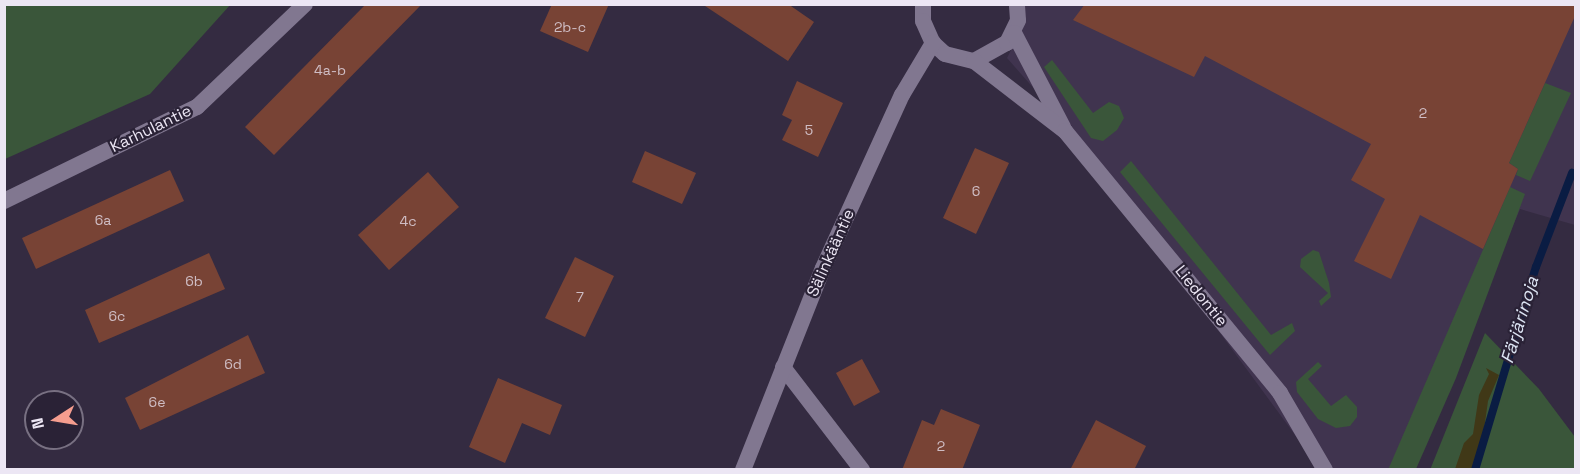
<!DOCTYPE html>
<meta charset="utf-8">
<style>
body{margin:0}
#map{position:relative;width:1580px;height:474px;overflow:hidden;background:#342b41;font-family:"Space Grotesk",sans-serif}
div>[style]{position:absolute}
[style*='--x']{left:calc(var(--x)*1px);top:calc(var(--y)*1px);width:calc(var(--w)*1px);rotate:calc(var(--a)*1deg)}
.built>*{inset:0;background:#40344f}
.green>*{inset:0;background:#3a563a}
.sand>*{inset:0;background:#403817}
.stream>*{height:8px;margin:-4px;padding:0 4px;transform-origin:4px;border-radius:4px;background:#0a1c43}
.building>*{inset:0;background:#784335}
.minor>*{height:16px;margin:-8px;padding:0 8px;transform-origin:8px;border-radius:8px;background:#817790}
span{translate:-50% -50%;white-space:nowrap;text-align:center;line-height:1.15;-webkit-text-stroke:4.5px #2a2236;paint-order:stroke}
.number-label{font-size:14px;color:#cfbdc4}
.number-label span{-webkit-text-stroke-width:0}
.street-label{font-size:16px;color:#ece6f4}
.water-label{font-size:18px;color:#dbe3f2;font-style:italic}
.frame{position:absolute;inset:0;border:6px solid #ece6f4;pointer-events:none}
.north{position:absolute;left:24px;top:390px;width:60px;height:60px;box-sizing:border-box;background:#2a2236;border:2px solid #787082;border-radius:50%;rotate:258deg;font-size:16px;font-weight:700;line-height:24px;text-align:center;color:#ece6f4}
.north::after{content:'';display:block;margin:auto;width:21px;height:27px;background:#f59d8f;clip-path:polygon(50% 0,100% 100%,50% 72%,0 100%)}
</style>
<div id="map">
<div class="built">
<i style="clip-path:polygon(1024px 5px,1575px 5px,1575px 225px,1520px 209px,1411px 469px,1320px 469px,1073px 133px,1007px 58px,1025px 23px)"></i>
</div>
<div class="green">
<i style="clip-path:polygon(231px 4px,150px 94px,5px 159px,5px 5px)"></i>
<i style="clip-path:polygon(1052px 60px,1093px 113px,1109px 102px,1119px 106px,1124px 118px,1117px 130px,1103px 141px,1091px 138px,1044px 67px)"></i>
<i style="clip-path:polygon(1545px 83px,1571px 93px,1530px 181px,1516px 175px,1518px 169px,1509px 163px)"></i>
<i style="clip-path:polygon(1131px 161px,1271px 335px,1292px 323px,1295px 331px,1270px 355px,1120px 172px)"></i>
<i style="clip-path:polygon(1510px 187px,1525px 194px,1456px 378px,1416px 469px,1388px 470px)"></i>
<i style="clip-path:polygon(1313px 250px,1319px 252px,1329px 283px,1331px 297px,1321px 306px,1319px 301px,1328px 293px,1300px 267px,1301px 259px)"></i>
<i style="clip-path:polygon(1485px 333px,1539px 389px,1575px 437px,1575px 469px,1430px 470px)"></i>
<i style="clip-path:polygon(1318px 362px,1322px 366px,1308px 379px,1331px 406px,1346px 395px,1357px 407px,1357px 417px,1350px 426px,1336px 428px,1318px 419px,1297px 392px,1296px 382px)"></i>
</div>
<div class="sand">
<i style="clip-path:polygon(1486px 368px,1499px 375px,1488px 401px,1482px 444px,1472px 469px,1455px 469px,1464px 443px,1473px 434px,1479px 395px,1489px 374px)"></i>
</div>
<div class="stream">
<i style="--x:1475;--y:470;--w:212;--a:-73.3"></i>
<i style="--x:1536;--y:267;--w:101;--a:-69"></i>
</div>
<div class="building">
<i style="clip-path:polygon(366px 4px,422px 4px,274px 155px,245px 127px)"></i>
<i style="clip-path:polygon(552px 4px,609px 4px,588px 52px,540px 31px)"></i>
<i style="clip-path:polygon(702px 4px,788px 4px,814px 22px,788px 61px)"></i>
<i style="clip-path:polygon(1085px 4px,1575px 4px,1575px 16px,1509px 163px,1518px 169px,1483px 249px,1420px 215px,1391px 279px,1354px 261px,1385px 199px,1351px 180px,1371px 144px,1205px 56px,1194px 77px,1073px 20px)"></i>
<i style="clip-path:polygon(797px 81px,843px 103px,818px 157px,782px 140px,792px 120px,782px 115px)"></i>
<i style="clip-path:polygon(975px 148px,1009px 163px,976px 234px,943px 218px)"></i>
<i style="clip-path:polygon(645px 151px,696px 173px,682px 204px,632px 182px)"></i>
<i style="clip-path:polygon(170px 170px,184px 201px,36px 269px,22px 238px)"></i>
<i style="clip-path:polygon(428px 172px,459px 207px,389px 270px,358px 235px)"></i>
<i style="clip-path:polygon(209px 253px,225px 289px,99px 343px,85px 310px)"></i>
<i style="clip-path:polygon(575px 257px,614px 276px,585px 337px,545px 318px)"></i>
<i style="clip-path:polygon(248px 335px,265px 373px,140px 430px,125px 398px)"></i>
<i style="clip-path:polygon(862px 359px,880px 392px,854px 406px,836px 373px)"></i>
<i style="clip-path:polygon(498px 378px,562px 405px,550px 435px,522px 423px,505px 463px,469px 447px)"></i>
<i style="clip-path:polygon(941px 409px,980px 425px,962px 470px,902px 470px,922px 420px,934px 425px)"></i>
<i style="clip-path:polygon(1096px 420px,1146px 446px,1134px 470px,1070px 470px)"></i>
</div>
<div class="minor">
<i style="--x:923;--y:4;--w:17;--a:90"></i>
<i style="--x:923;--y:21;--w:24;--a:66"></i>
<i style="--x:933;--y:43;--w:16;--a:43"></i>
<i style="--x:945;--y:54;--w:30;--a:14"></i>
<i style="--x:974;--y:61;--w:38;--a:-29"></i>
<i style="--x:1007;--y:43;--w:25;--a:-64"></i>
<i style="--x:1018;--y:20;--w:16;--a:-94"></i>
<i style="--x:1014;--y:33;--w:106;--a:62.5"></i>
<i style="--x:974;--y:61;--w:115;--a:37.6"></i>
<i style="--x:1065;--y:131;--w:339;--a:50.6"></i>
<i style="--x:1280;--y:393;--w:89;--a:59.7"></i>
<i style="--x:4;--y:201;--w:215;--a:-26"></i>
<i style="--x:197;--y:107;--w:149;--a:-43.6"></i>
<i style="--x:783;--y:367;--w:130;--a:52.5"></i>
<i style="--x:743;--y:470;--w:217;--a:-68.4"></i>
<i style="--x:823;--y:268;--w:190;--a:-65.5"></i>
<i style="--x:902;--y:95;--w:61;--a:-59.2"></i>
</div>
<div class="number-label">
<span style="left:570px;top:27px">2b-c</span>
<span style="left:330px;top:70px">4a-b</span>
<span style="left:1423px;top:113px">2</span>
<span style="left:809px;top:130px">5</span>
<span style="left:976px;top:191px">6</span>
<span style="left:103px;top:220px">6a</span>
<span style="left:408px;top:221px">4c</span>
<span style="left:194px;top:281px">6b</span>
<span style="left:580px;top:297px">7</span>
<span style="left:117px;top:316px">6c</span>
<span style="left:233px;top:364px">6d</span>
<span style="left:157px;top:402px">6e</span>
<span style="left:941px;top:446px">2</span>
</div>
<div class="street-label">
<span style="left:151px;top:129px;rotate:-26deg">Karhulantie</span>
<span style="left:831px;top:253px;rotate:-66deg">Sälinkääntie</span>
<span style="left:1201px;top:296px;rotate:51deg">Liedontie</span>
</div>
<div class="water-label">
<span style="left:1520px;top:320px;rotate:-73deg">Färjärinoja</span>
</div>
<div class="frame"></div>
<div class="north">N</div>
</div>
